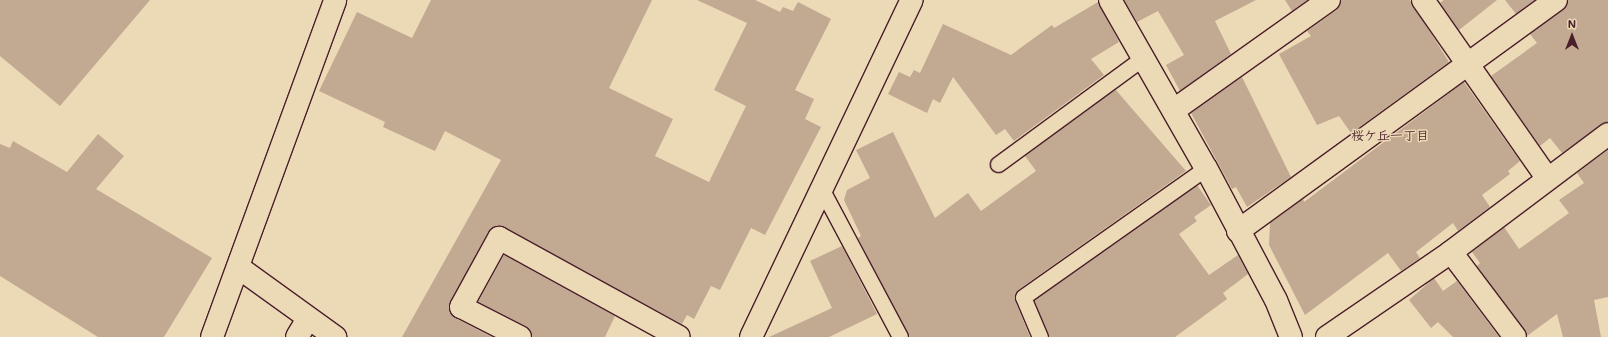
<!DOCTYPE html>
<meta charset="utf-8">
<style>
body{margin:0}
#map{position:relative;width:1608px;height:337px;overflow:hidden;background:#ecdab7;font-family:Mali,"Klee One",sans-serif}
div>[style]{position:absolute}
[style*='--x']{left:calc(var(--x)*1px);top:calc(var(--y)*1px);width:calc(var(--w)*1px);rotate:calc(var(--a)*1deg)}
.building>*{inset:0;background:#c1a992}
.roads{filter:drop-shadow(1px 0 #4a1f2b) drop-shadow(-1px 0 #4a1f2b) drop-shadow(0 1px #4a1f2b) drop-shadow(0 -1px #4a1f2b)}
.lane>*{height:15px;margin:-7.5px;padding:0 7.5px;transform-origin:7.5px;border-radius:7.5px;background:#ecdab7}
.street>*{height:22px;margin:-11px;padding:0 11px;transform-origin:11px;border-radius:11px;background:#ecdab7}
.secondary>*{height:22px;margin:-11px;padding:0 11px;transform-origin:11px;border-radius:11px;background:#ecdab7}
span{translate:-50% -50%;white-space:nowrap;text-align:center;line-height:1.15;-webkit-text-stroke:3px #ecdab7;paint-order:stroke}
.neighbourhood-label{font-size:13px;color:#4a1f2b;font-weight:700}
.north{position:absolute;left:1552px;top:16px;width:40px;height:40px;-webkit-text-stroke:3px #ecdab7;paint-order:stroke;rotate:0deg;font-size:11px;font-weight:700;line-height:16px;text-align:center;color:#4a1f2b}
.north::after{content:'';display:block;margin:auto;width:14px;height:18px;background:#4a1f2b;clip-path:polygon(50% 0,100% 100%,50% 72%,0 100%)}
</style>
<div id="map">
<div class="building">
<i style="clip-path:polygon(0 0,150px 0,60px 106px,0 56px)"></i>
<i style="clip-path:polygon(431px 0,652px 0,609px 88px,673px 119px,655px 156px,709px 182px,746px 106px,714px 90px,747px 23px,697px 0,755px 0,780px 12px,783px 7px,793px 11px,798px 2px,831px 19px,795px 90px,814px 99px,805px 119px,821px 127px,765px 235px,751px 228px,720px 290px,711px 286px,694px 319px,687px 315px,682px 324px,498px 226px,488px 232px,449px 307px,455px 318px,492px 337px,402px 337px,501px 160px,445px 131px,435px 151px,383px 127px,385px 122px,319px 91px,357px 12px,412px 38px)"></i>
<i style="clip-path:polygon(1124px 0,1256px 0,1215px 21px,1231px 54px,1180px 91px,1166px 65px,1184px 55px,1158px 11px,1137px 22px)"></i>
<i style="clip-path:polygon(1285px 0,1307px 0,1292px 11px)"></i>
<i style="clip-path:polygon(1341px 0,1410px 0,1449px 62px,1351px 133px,1339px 116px,1317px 125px,1279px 54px,1311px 36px,1307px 31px,1337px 10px)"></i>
<i style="clip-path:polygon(1444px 0,1497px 0,1459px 30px,1440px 3px)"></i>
<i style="clip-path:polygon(1505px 0,1535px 0,1516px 14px)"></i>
<i style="clip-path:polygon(1568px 0,1608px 0,1608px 122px,1562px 153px,1550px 138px,1540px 146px,1491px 76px,1537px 43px,1530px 34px,1563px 10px)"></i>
<i style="clip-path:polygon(1098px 2px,1119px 42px,1091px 59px,1104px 75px,1014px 141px,1005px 129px,996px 135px,953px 77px,940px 103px,933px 99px,927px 113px,888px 94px,899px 72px,910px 77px,914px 70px,920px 73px,943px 24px,1011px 55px,1052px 25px,1054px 28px)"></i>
<i style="clip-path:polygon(1242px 77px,1291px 177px,1247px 207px,1236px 187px,1232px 189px,1191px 113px)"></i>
<i style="clip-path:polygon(1464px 82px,1520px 161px,1508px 171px,1510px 174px,1482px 195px,1490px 207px,1458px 231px,1453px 223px,1416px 252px,1420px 258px,1401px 271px,1388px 253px,1305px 315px,1269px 245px,1270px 223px,1303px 199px,1304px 202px)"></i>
<i style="clip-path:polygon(1115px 89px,1186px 171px,1018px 290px,1015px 300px,1030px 337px,909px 337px,858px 238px,861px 236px,844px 200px,847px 190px,870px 178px,856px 150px,893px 132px,935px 218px,968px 193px,981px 211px,1036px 171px,1025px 156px)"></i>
<i style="clip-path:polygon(98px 134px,124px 156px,96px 189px,212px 258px,164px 337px,98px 337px,0 276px,0 144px,10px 148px,13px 141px,67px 172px)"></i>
<i style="clip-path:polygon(1608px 150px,1608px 297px,1594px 300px,1601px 337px,1563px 337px,1557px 314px,1527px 336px,1477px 266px,1480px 263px,1472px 252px,1504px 227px,1519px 249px,1569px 213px,1559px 200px,1584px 183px,1577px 173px)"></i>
<i style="clip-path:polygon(1197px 185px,1211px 205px,1194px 217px,1197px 221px,1179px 234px,1209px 275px,1238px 255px,1248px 274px,1223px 293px,1227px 299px,1175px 337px,1049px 337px,1034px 300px)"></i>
<i style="clip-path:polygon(842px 246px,877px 314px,829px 337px,769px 337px,832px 308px,810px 261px)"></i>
<i style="clip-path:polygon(504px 255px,615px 316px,605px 337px,532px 337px,526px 326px,478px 302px)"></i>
<i style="clip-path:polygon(1434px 278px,1443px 291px,1457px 281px,1499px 337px,1453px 337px,1438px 322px,1431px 328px,1409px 300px)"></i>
</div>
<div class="roads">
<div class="lane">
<i style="--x:998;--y:164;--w:181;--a:-36.2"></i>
<i style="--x:822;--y:190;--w:166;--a:62"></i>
<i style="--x:1040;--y:337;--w:43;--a:-113"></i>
<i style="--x:1023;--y:297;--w:224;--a:-35.2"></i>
</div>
<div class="street">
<i style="--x:1110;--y:0;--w:193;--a:60.3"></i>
<i style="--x:1206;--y:168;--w:149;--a:62.1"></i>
<i style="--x:1276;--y:300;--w:40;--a:68"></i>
<i style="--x:1423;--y:0;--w:217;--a:55.1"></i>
<i style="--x:1174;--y:110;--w:190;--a:-35.4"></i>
<i style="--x:1238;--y:231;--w:393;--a:-36"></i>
<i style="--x:1451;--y:252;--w:106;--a:53"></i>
<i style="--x:238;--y:267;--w:120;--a:35.8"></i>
<i style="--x:212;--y:337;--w:359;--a:-69.9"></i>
<i style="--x:297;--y:337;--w:21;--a:-59"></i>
<i style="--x:520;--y:337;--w:66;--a:-153"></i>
<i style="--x:461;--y:307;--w:79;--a:-61.2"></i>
<i style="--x:499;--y:238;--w:205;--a:28.8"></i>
<i style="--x:1327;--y:337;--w:150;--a:-34.4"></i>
<i style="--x:1451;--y:252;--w:196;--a:-36.9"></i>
</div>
<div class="secondary">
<i style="--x:751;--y:337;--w:373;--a:-64.5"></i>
</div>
</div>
<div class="neighbourhood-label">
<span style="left:1390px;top:135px">桜ケ丘一丁目</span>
</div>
<div class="north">N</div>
</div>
